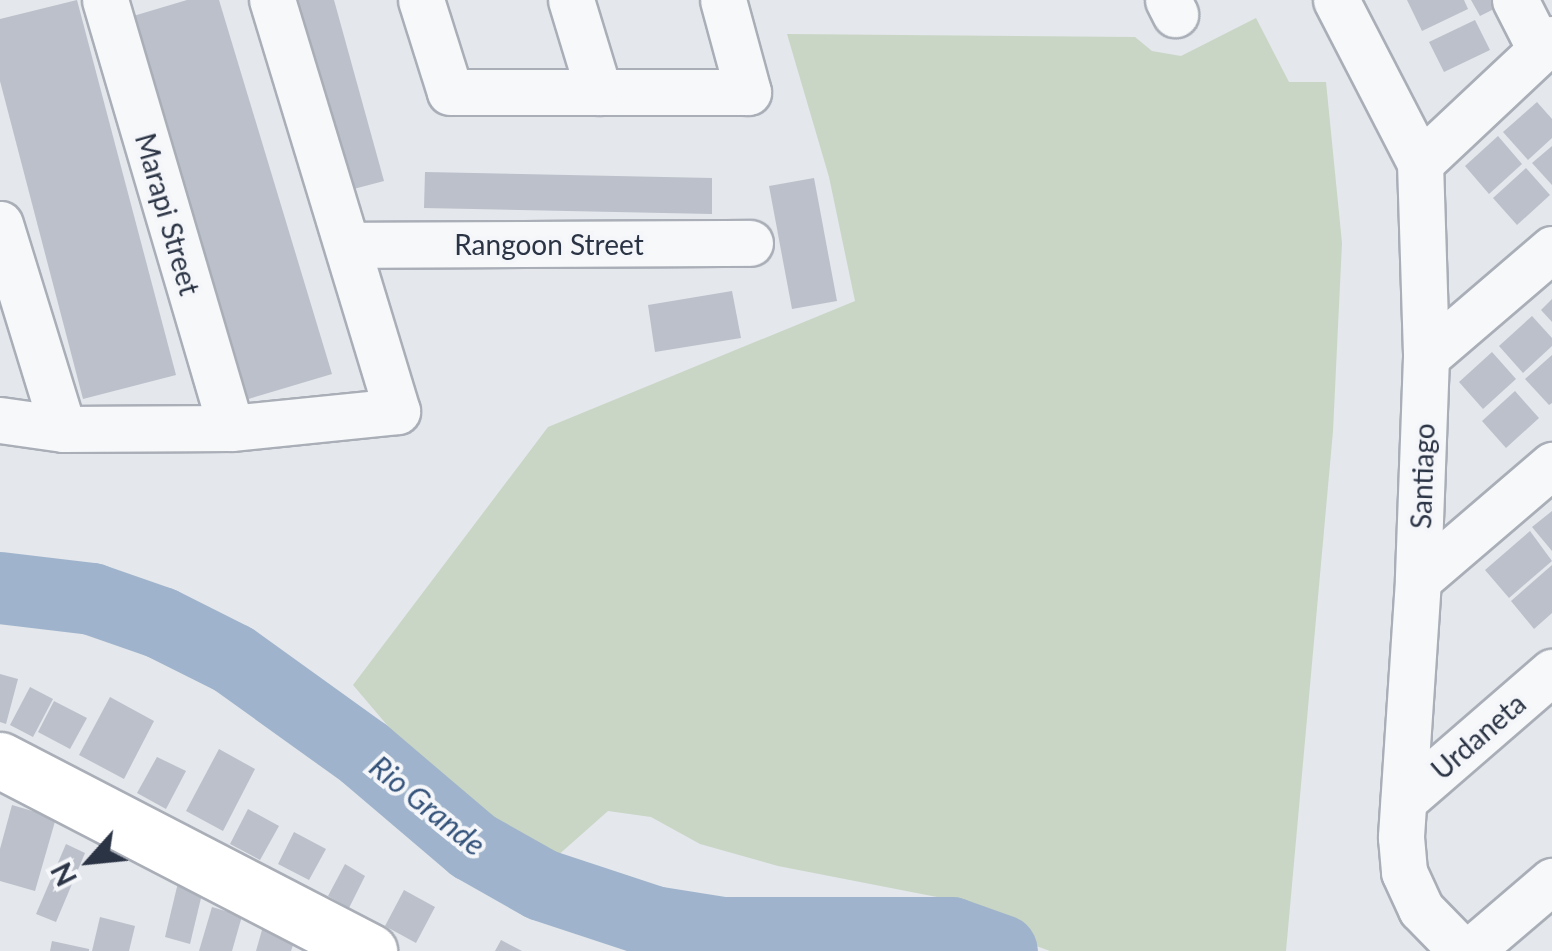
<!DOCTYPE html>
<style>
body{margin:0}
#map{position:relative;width:1552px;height:951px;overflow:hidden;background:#e4e7ec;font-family:Lato,sans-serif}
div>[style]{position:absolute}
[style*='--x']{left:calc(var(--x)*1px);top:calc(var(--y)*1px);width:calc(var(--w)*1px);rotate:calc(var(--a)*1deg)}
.green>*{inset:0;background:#c9d6c5}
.river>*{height:72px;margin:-36px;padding:0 36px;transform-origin:36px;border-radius:36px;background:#9fb4cc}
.building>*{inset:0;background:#bbc0ca}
.roads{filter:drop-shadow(2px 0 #a9aeb7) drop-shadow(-2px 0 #a9aeb7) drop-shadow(0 2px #a9aeb7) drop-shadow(0 -2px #a9aeb7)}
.minor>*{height:45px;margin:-22.5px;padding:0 22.5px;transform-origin:22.5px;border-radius:22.5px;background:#f7f8fa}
.major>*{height:55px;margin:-27.5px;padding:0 27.5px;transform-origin:27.5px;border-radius:27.5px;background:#fff}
span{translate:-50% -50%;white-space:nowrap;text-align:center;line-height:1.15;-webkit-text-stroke:8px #f4f6f9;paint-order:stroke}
.street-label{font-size:28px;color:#2b3445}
.water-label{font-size:30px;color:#34527a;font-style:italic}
.north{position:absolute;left:40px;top:811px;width:100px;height:100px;-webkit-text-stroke:8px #f4f6f9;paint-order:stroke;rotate:243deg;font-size:28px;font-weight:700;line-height:40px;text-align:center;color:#2b3445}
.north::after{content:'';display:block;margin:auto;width:35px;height:45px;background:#2b3445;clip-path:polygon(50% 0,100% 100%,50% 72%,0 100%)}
</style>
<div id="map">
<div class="green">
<i style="clip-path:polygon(1256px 18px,1289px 82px,1326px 82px,1342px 243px,1333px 431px,1286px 951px,1050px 951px,990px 929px,937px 897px,778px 866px,700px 844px,651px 817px,608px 811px,547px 865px,525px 859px,438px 785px,353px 685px,548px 427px,855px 301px,829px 177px,787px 34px,1135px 37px,1152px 51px,1181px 56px)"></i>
</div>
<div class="river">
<i style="--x:0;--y:588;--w:93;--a:6.8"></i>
<i style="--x:92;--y:599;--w:73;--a:19.2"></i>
<i style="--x:161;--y:623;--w:80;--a:26.6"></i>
<i style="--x:233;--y:659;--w:163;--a:35.7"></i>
<i style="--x:365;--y:754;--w:142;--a:40.4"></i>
<i style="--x:473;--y:846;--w:79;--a:29.5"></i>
<i style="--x:542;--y:885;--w:118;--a:18.3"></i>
<i style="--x:654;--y:922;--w:70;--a:9.1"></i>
<i style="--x:723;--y:933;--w:229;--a:0"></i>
<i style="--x:952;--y:933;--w:53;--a:19.8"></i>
</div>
<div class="building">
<i style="clip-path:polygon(77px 0,176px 375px,83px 399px,0 81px,0 19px)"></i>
<i style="clip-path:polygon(187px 0,219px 0,332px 374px,245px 400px,130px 17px)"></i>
<i style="clip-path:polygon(293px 0,334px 0,384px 181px,346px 191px)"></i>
<i style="clip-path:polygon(1407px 0,1464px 0,1468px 9px,1422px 31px)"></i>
<i style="clip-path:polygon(1471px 0,1512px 0,1480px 16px)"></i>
<i style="clip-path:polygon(1475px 20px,1490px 50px,1444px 72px,1429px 42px)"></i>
<i style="clip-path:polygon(1537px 102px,1552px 119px,1552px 138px,1528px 160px,1503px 132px)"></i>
<i style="clip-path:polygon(1498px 136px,1522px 164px,1489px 194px,1465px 166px)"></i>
<i style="clip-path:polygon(1552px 146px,1552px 185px,1532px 163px)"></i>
<i style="clip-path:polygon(1526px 168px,1550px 195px,1517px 225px,1493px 198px)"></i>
<i style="clip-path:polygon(425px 172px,712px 178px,712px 214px,424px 208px)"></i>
<i style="clip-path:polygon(814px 178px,837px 301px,792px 309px,769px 186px)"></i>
<i style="clip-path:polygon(732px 291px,741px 338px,655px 352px,648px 305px)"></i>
<i style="clip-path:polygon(1552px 299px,1552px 322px,1541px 310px)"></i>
<i style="clip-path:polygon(1532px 316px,1552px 338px,1552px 346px,1523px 373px,1499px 346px)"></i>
<i style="clip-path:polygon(1492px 352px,1516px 379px,1483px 409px,1459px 382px)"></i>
<i style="clip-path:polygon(1552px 355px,1552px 403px,1549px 405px,1525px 379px)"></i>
<i style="clip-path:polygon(1515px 391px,1539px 418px,1506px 448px,1482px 421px)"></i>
<i style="clip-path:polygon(1552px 511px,1552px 551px,1532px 527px)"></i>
<i style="clip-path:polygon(1530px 531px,1552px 561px,1509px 598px,1485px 570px)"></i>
<i style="clip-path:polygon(1552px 565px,1552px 613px,1534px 629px,1511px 601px)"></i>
<i style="clip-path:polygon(0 674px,18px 679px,6px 724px,0 722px)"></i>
<i style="clip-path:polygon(30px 687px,53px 699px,33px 737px,10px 725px)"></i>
<i style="clip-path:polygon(110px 697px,154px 721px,124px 779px,79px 755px)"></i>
<i style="clip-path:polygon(54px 701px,87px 718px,70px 749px,38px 732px)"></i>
<i style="clip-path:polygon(219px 749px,255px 769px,223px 831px,186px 811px)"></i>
<i style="clip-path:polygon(157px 757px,186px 771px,166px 809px,137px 793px)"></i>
<i style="clip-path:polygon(12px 805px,56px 818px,35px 891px,0 881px,0 849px)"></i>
<i style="clip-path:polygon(248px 809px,279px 826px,260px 860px,230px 844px)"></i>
<i style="clip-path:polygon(294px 832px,326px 849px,309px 880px,278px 864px)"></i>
<i style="clip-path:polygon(66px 844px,85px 853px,56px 922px,36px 914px)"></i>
<i style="clip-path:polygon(345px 864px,365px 876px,349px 908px,328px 896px)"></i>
<i style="clip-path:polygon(182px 866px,207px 873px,190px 944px,165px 937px)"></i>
<i style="clip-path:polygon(404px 890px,435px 907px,416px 943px,385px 926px)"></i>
<i style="clip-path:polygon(212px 907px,242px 916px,232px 951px,199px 951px)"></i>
<i style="clip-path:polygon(100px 917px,135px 926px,129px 951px,92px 951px)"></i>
<i style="clip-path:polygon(264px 923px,297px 933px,291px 951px,256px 951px)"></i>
<i style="clip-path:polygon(501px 940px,522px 951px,495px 951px)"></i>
<i style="clip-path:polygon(52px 941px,89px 949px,89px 951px,50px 951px)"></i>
</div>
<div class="roads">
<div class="minor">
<i style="--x:105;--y:0;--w:446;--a:73.6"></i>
<i style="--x:421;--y:0;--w:96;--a:72.5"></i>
<i style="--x:450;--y:92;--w:298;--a:0"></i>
<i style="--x:748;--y:92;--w:95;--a:-105.2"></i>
<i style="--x:571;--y:0;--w:96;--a:73.1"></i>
<i style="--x:1168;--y:0;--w:16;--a:63"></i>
<i style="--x:1336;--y:0;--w:183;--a:62.7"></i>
<i style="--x:1420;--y:163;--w:194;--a:88.2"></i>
<i style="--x:1426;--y:357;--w:223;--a:92.1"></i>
<i style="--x:1418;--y:580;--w:258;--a:93.8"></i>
<i style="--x:1401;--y:837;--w:35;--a:85"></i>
<i style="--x:1404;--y:872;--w:41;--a:65.3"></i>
<i style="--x:1421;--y:909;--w:59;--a:45.7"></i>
<i style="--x:1515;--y:0;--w:55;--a:63"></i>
<i style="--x:1420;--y:163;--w:181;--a:-43.2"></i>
<i style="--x:0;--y:224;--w:214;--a:72.9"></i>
<i style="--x:348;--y:245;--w:402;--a:-0.3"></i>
<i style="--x:1426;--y:357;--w:166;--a:-40.6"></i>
<i style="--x:0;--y:420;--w:64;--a:8.1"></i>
<i style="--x:63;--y:429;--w:168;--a:-0.3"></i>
<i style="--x:231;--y:428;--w:167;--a:-5.8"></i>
<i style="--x:397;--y:411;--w:430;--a:-106.9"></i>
<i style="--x:1418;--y:580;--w:177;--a:-40.6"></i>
<i style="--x:1404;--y:800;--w:196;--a:-40.9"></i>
<i style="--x:1470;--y:951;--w:108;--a:-40.5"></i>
</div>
<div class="major">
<i style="--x:0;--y:760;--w:416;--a:27.4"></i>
</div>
</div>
<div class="street-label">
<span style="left:168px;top:214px;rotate:74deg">Marapi Street</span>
<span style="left:549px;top:244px">Rangoon Street</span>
<span style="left:1422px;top:476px;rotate:-88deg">Santiago</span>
<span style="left:1478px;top:736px;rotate:-41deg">Urdaneta</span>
</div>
<div class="water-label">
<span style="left:428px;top:805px;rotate:39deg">Rio Grande</span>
</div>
<div class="north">N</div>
</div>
